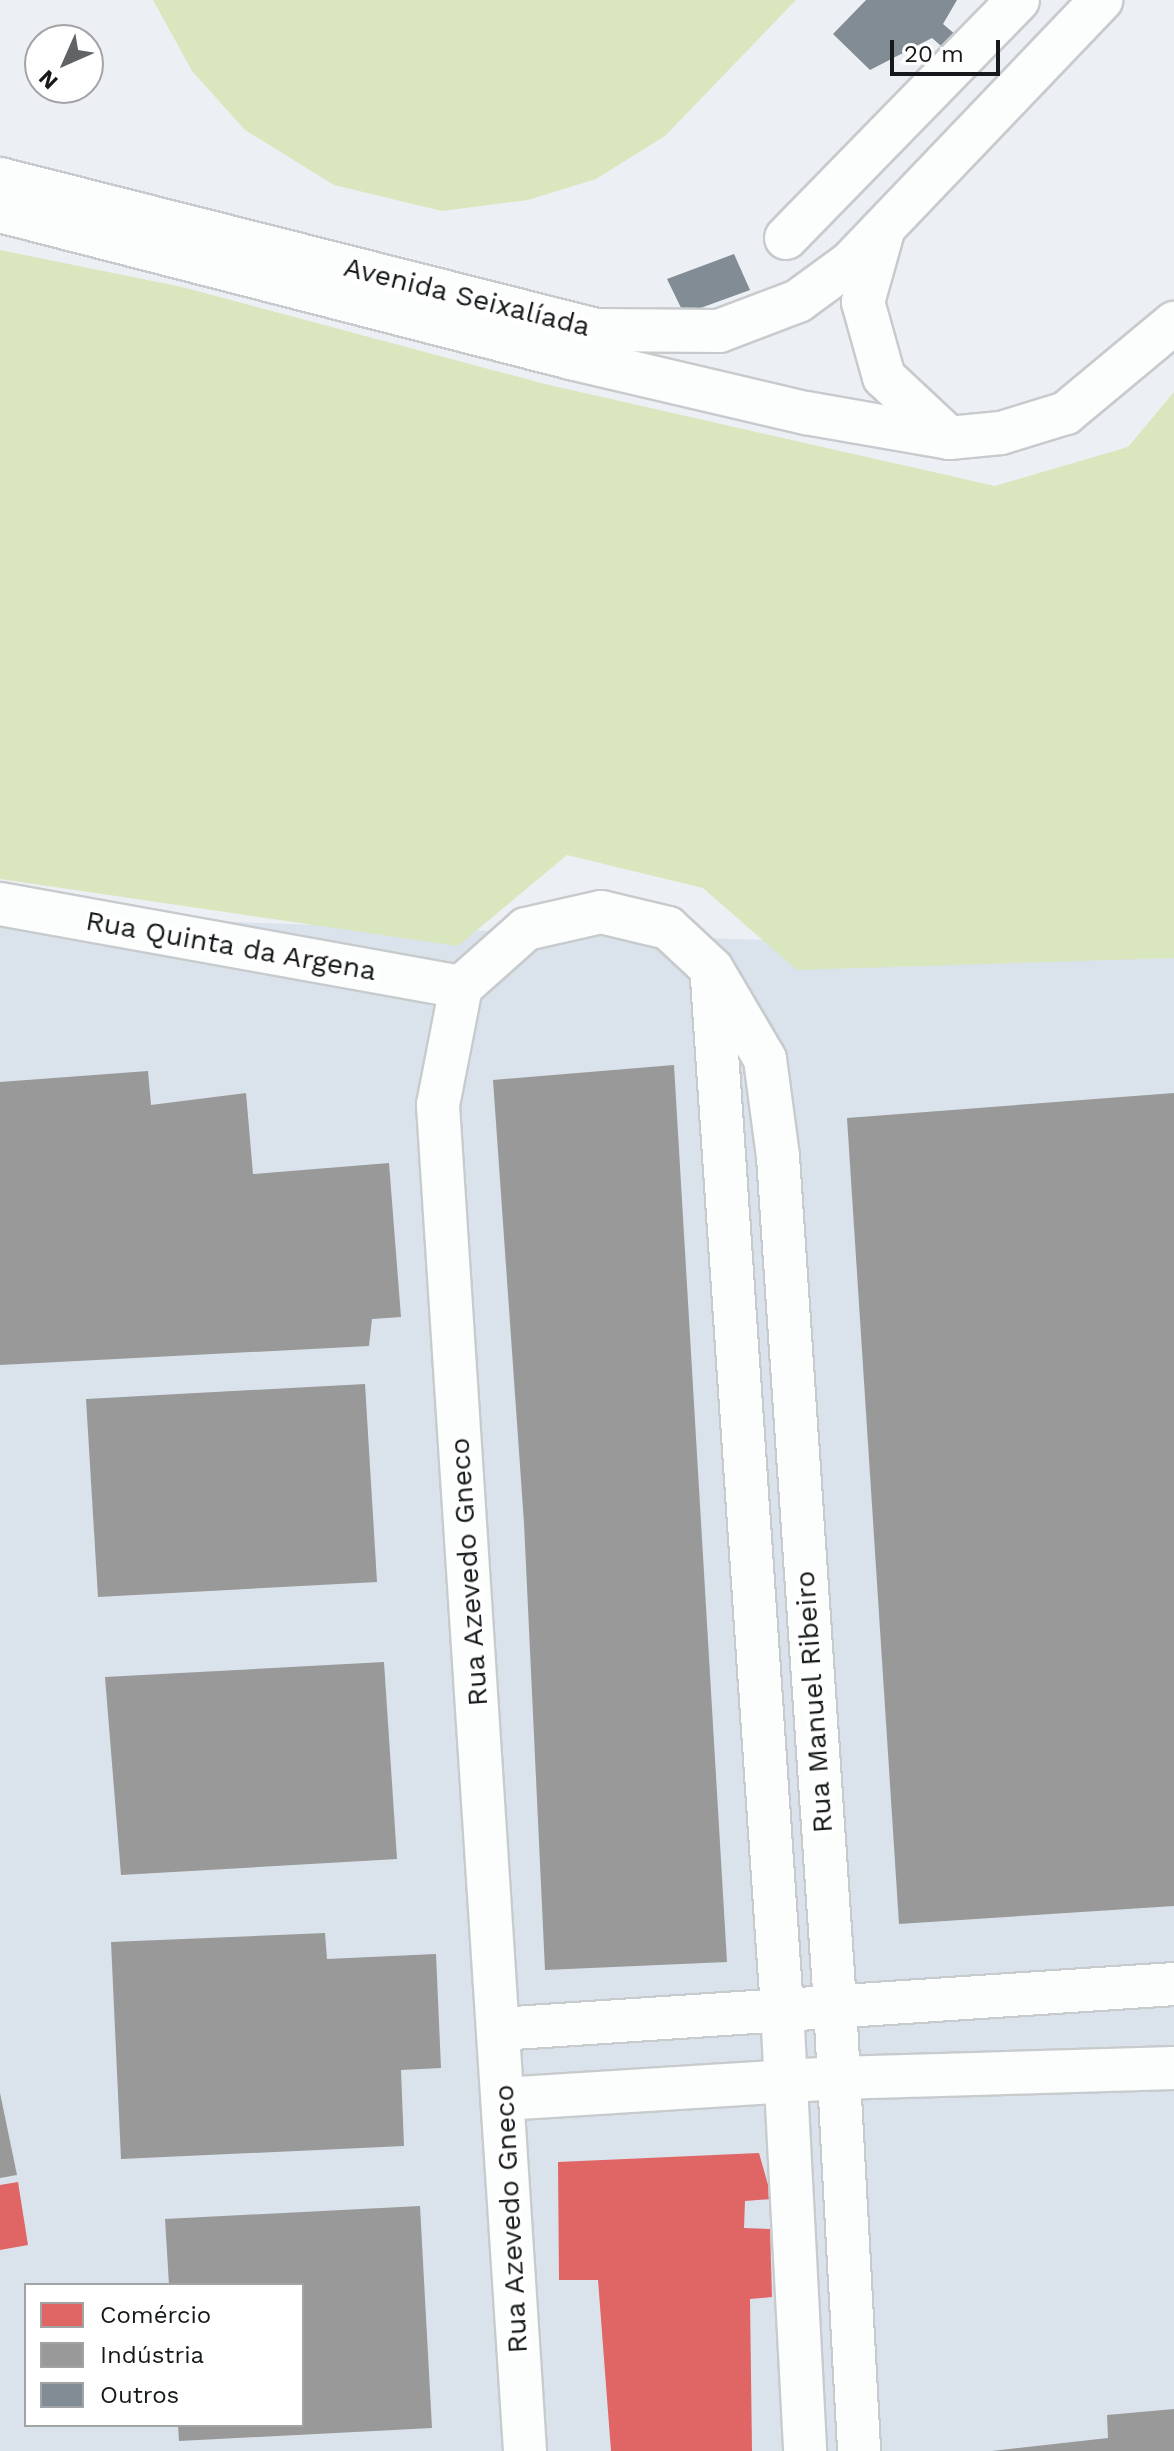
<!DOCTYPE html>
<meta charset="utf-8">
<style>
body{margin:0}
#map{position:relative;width:1174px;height:2451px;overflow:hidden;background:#ecf0f4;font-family:"Work Sans",sans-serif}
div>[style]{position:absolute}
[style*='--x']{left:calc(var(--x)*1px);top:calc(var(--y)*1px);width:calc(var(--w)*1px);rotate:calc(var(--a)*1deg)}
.built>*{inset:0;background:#dae3eb}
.green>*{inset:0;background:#dae6be}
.shops>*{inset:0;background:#e06666}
.industry>*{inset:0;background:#999}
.building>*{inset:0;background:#818c95}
.roads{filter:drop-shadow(2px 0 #c8cbcd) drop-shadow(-2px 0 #c8cbcd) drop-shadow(0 2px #c8cbcd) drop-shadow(0 -2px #c8cbcd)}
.minor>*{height:42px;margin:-21px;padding:0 21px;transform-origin:21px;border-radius:21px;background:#fcfdfd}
span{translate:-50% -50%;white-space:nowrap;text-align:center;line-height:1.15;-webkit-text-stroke:8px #fff;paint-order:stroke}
.street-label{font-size:28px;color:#16191b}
.legend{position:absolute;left:24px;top:2283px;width:280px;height:144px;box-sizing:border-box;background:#fff;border:2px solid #a2a3a4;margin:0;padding:10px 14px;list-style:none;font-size:24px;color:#16191b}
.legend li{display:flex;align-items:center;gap:16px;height:40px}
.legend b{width:40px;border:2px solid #a2a3a4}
.north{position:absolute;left:24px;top:24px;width:80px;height:80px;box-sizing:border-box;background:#fff;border:2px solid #a2a3a4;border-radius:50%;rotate:225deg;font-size:22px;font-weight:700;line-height:32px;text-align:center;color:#16191b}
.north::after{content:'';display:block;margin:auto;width:28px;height:36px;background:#616467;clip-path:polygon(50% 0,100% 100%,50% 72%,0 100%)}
.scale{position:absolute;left:890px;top:40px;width:110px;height:36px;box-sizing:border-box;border:4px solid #16191b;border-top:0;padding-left:10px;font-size:24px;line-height:28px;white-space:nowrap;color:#16191b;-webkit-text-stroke:6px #fff;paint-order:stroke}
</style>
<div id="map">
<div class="built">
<i style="clip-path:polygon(evenodd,0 914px,1174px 954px,1174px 2451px,0 2451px,0 914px,26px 2285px,302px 2285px,302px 2425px,26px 2425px,26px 2285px)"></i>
</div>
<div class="green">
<i style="clip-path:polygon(153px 0,796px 0,665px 136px,596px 179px,528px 200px,442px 211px,334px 185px,245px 130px,192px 71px)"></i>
<i style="clip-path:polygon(0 250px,182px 287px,545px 384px,995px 486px,1128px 447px,1174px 392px,1174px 958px,797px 970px,703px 888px,567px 855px,458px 946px,0 879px)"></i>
</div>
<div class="shops">
<i style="clip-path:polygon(759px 2153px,772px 2199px,745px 2201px,744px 2228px,770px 2229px,772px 2297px,750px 2299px,752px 2451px,611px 2451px,598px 2280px,559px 2280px,558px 2162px)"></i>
<i style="clip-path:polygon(18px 2182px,28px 2245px,0 2250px,0 2185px)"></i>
</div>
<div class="industry">
<i style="clip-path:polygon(674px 1065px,727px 1962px,545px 1970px,524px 1523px,493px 1080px)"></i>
<i style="clip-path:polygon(148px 1071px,151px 1105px,246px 1093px,253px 1174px,389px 1163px,401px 1317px,372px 1319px,369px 1346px,0 1365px,0 1082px)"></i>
<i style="clip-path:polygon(1174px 1093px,1174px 1906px,899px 1924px,847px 1118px)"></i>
<i style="clip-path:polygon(365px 1384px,377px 1582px,98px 1597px,86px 1399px)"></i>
<i style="clip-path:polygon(384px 1662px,397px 1859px,121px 1875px,105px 1677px)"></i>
<i style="clip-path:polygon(325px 1933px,327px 1959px,436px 1954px,441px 2068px,401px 2070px,404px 2146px,121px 2159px,111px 1942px)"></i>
<i style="clip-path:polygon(0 2093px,17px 2175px,0 2178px)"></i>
<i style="clip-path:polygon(420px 2206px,432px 2428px,179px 2441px,178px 2425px,302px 2425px,302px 2285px,169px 2285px,165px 2219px)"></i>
<i style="clip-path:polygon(1174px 2409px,1174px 2451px,992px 2451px,1108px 2438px,1107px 2415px)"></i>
</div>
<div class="building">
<i style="clip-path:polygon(866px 0,957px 0,943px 24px,962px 40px,948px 52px,932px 38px,870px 70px,833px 34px)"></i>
<i style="clip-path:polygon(734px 254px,750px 290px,684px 314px,667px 279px)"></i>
</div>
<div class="roads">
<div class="minor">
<i style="--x:0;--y:179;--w:615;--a:14.22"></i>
<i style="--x:596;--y:330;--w:123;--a:0.5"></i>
<i style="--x:719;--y:331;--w:85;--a:-20.8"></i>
<i style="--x:798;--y:301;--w:64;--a:-36.2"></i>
<i style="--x:850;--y:263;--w:364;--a:-46.3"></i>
<i style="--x:0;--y:211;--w:590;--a:14.44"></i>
<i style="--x:571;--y:358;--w:241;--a:13.2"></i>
<i style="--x:806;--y:413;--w:145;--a:9.9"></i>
<i style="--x:949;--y:438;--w:52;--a:-5.5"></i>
<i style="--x:1001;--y:433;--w:68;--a:-17.1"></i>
<i style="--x:1066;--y:413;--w:141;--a:-39.8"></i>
<i style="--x:883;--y:231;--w:74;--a:105.7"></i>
<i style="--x:863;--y:302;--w:78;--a:74.4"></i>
<i style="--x:884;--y:377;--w:89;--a:43.2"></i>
<i style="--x:786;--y:238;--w:332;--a:-45.7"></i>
<i style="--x:0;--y:904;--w:468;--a:10.2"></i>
<i style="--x:712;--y:979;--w:1032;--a:86.11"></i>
<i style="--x:782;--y:2009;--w:443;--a:87"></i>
<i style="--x:499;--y:2029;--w:676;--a:-3.81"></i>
<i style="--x:503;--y:2099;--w:335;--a:-3.6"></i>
<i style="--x:837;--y:2078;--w:337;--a:-1.7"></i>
<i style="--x:525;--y:2451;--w:1349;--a:-93.7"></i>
<i style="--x:438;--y:1105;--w:120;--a:-79"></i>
<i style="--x:461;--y:987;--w:87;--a:-41.7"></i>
<i style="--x:526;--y:929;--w:77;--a:-12.8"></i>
<i style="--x:601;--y:912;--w:69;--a:13.4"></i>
<i style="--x:668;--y:928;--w:60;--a:43"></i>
<i style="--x:712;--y:969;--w:104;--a:59.5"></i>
<i style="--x:765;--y:1059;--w:99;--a:82.4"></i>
<i style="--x:778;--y:1157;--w:850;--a:86.15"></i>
<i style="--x:835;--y:2005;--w:447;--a:86.9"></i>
</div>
</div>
<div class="street-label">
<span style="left:467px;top:297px;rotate:14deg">Avenida Seixalíada</span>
<span style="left:231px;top:946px;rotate:10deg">Rua Quinta da Argena</span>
<span style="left:469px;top:1572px;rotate:-94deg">Rua Azevedo Gneco</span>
<span style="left:814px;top:1702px;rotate:-94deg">Rua Manuel Ribeiro</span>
<span style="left:511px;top:2219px;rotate:-93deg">Rua Azevedo Gneco</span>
</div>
<ul class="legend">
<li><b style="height:22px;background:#e06666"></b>Comércio</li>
<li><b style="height:22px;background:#999"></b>Indústria</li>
<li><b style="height:22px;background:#818c95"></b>Outros</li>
</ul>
<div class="north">N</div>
<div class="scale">20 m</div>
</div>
